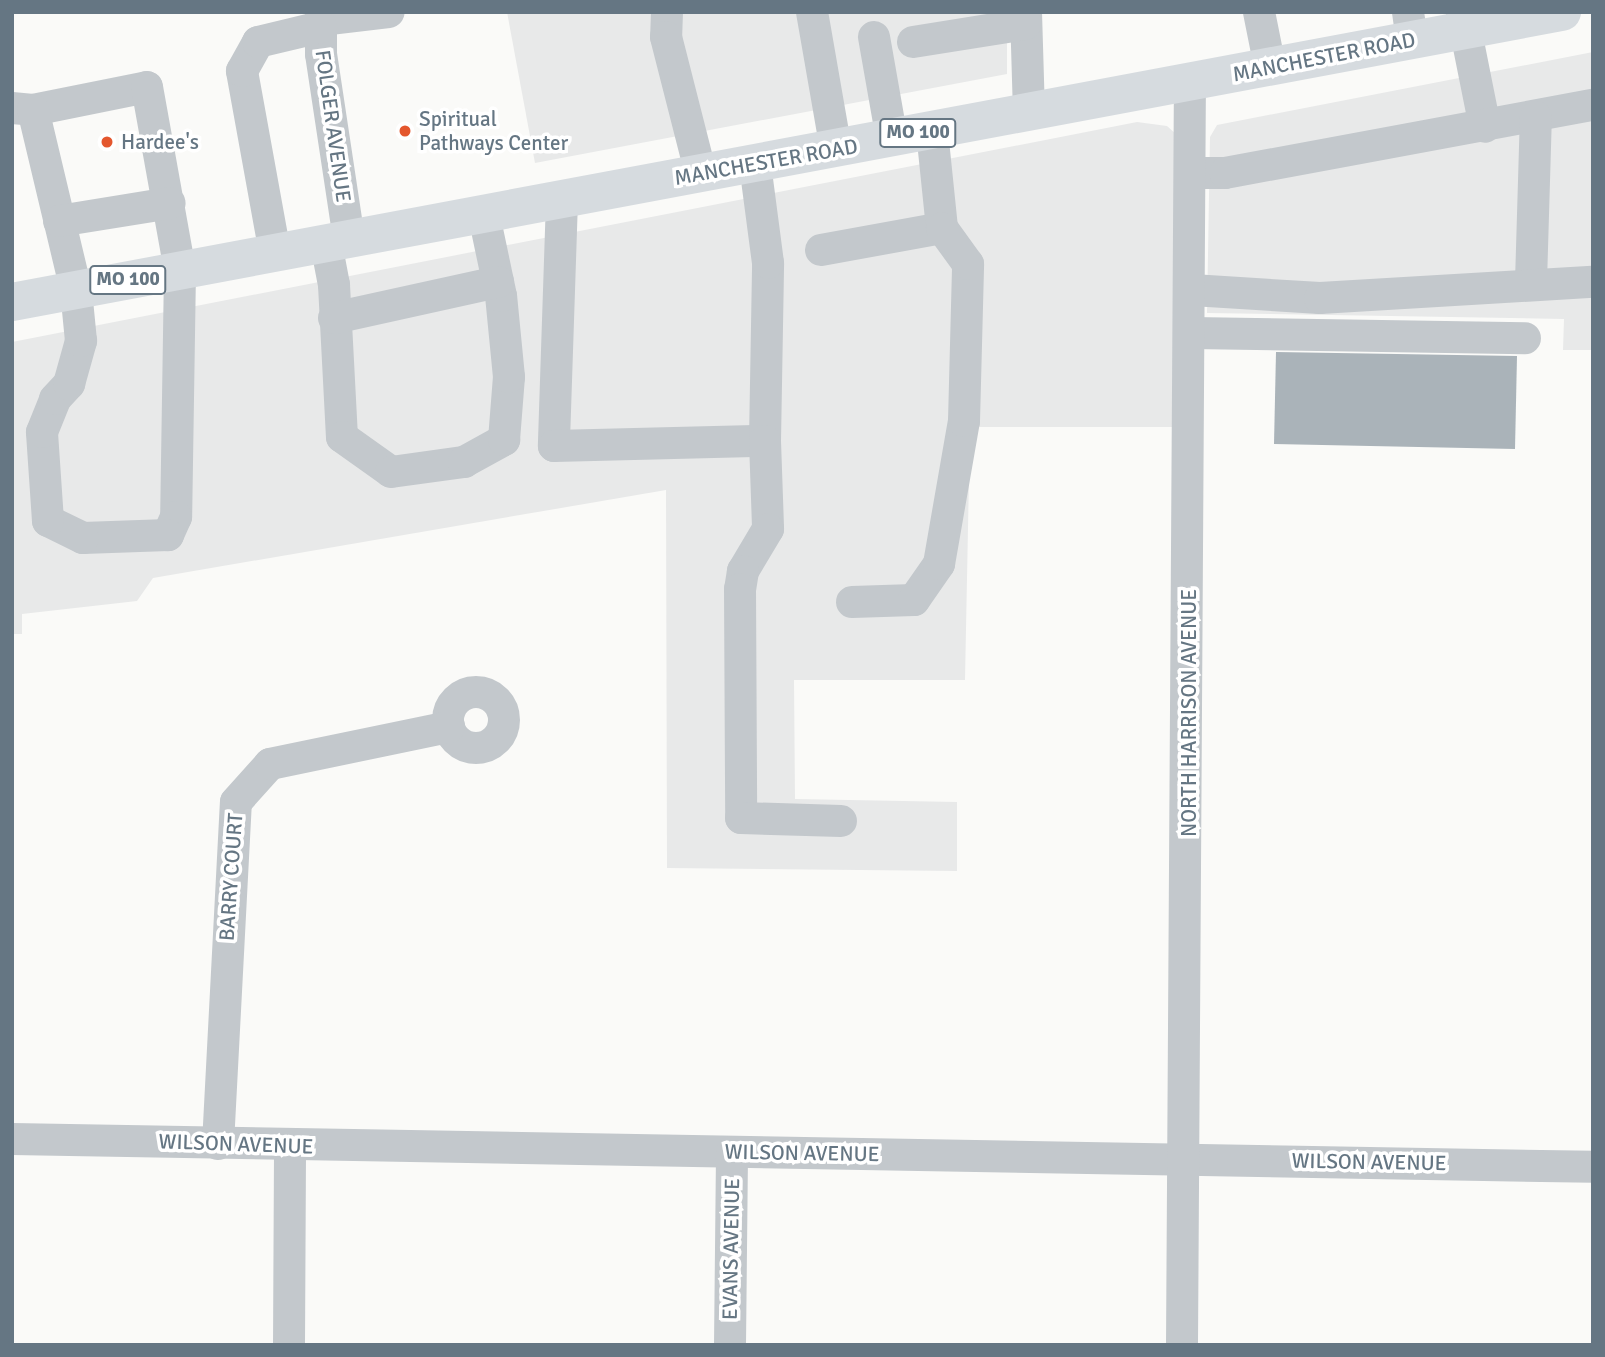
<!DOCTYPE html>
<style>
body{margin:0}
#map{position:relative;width:1605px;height:1357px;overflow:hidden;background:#fafaf8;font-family:Signika,sans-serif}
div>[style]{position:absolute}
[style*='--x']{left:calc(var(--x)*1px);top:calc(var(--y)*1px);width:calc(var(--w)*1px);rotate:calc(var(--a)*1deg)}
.built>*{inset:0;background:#e8e9e9}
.building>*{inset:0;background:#aab3b9}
.minor>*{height:32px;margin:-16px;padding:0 16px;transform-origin:16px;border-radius:16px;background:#c3c8cc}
.minor>.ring{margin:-16px;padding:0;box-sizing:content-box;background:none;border:32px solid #c3c8cc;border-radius:50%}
.major>*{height:38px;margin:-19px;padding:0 19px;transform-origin:19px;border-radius:19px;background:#d6dbdf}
.dots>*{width:19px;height:19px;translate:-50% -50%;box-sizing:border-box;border:4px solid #fff;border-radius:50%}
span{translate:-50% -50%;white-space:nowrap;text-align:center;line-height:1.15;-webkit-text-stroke:7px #fff;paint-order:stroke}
.shield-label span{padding:2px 5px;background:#fff;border:2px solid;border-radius:5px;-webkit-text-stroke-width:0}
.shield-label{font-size:19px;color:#657683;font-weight:700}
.street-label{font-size:21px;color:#657683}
.poi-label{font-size:21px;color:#657683}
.left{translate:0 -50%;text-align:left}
.frame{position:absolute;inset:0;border:14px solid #657683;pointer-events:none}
</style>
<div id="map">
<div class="built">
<i style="clip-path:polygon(507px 12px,1007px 12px,1007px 74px,535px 163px)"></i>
<i style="clip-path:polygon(1593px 52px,1593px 350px,1563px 350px,1564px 319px,1207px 313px,1210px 137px,1217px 125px)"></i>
<i style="clip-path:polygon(1137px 122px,1167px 126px,1177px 135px,1172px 427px,970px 427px,965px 680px,794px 680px,795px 799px,957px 802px,957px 871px,667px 868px,666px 490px,153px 578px,137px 601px,22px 614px,22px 634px,12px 634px,12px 342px)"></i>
</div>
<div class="building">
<i style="clip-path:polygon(1276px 352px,1517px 356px,1515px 449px,1274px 444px)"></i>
</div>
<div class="minor">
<i style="--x:321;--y:12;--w:42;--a:90"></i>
<i style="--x:321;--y:54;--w:188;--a:81.4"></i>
<i style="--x:667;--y:12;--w:25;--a:92"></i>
<i style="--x:666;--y:37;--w:141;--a:75.7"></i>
<i style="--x:812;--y:12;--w:140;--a:80.1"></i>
<i style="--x:1026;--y:12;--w:101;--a:88.3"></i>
<i style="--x:1259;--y:12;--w:56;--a:78.7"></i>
<i style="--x:1408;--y:12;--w:28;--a:82"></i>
<i style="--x:1462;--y:12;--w:117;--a:78.7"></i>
<i style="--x:321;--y:20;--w:68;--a:-6.7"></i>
<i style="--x:874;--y:37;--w:104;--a:80"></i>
<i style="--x:913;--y:42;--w:114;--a:-9.1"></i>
<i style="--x:12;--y:108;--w:21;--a:5"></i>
<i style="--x:33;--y:110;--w:116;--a:-11.4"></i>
<i style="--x:147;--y:87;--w:187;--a:79.8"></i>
<i style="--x:180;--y:271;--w:246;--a:90.9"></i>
<i style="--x:176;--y:517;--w:20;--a:114"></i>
<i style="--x:168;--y:535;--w:85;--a:178"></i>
<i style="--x:83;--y:538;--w:39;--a:-154"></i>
<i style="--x:48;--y:521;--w:89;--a:-93.9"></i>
<i style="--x:42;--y:432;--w:35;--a:-68"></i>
<i style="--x:55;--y:399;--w:21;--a:-47"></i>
<i style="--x:69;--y:384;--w:45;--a:-74.4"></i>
<i style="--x:81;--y:341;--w:51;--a:-95.6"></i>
<i style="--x:76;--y:290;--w:185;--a:-103.4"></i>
<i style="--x:1194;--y:173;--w:31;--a:0"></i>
<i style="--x:1225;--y:173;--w:374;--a:-10.5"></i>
<i style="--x:562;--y:200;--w:246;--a:91.9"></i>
<i style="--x:554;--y:446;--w:211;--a:-1.4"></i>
<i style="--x:765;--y:441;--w:178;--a:-89"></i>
<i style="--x:768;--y:263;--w:100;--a:-97.5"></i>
<i style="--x:59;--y:221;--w:112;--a:-9.2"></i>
<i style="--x:326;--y:243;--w:43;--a:79.2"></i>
<i style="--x:334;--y:285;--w:152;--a:87"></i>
<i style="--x:342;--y:437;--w:60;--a:35.5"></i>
<i style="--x:391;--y:472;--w:74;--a:-7.8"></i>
<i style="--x:464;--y:462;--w:46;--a:-28.8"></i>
<i style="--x:504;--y:440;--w:63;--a:-85.5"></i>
<i style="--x:509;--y:377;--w:81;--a:-95.6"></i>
<i style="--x:501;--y:296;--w:83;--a:-101.9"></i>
<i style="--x:821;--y:250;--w:123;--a:-10.3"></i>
<i style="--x:942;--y:228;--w:98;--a:-95.9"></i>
<i style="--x:275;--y:253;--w:185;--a:-100.3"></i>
<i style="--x:242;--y:71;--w:33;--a:-61"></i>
<i style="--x:258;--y:42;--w:65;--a:-13.4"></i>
<i style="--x:1531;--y:282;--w:165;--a:-88.3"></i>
<i style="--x:1192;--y:290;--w:128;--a:3.6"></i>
<i style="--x:1320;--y:298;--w:273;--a:-3.4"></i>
<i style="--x:334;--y:318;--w:168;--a:-12.4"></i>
<i style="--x:1192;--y:333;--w:333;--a:0.9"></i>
<i style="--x:765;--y:441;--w:88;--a:88"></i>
<i style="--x:768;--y:529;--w:49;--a:120.8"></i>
<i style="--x:743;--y:571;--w:18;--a:99"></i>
<i style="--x:740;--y:589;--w:229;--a:89.7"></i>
<i style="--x:741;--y:818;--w:100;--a:1.7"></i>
<i style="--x:852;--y:602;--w:62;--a:-1.8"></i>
<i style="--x:914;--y:600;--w:44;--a:-55.2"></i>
<i style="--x:939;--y:564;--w:145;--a:-80.1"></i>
<i style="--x:964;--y:421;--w:157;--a:-88.5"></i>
<i style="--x:968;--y:264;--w:44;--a:-125.8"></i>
<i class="ring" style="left:448px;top:692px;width:24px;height:24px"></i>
<i style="--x:12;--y:1139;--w:1581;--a:1.01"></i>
<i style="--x:218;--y:1144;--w:342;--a:-87"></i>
<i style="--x:236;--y:802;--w:51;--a:-48.2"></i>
<i style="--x:270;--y:764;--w:183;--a:-11.7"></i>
<i style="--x:289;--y:1345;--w:198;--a:-89.7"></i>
<i style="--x:730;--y:1345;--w:193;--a:-89.4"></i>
<i style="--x:1182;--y:1345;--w:1263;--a:-89.64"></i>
</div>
<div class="major">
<i style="--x:12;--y:302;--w:1577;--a:-10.6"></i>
</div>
<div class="dots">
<i style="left:405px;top:131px;background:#e4572e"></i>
<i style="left:107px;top:142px;background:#e4572e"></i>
</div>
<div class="shield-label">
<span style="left:918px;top:133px">MO 100</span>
<span style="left:128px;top:280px">MO 100</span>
</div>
<div class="street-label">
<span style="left:1324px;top:57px;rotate:-11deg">MANCHESTER ROAD</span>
<span style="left:333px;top:126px;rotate:82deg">FOLGER AVENUE</span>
<span style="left:766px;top:162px;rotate:-10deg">MANCHESTER ROAD</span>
<span style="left:1189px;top:713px;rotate:-90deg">NORTH HARRISON AVENUE</span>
<span style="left:231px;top:877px;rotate:-86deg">BARRY COURT</span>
<span style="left:236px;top:1144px;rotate:2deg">WILSON AVENUE</span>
<span style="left:802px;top:1153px;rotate:1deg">WILSON AVENUE</span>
<span style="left:1369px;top:1162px;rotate:1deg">WILSON AVENUE</span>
<span style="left:731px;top:1249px;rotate:-89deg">EVANS AVENUE</span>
</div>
<div class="poi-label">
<span class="left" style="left:419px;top:131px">Spiritual<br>Pathways Center</span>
<span class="left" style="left:121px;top:142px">Hardee's</span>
</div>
<div class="frame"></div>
</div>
